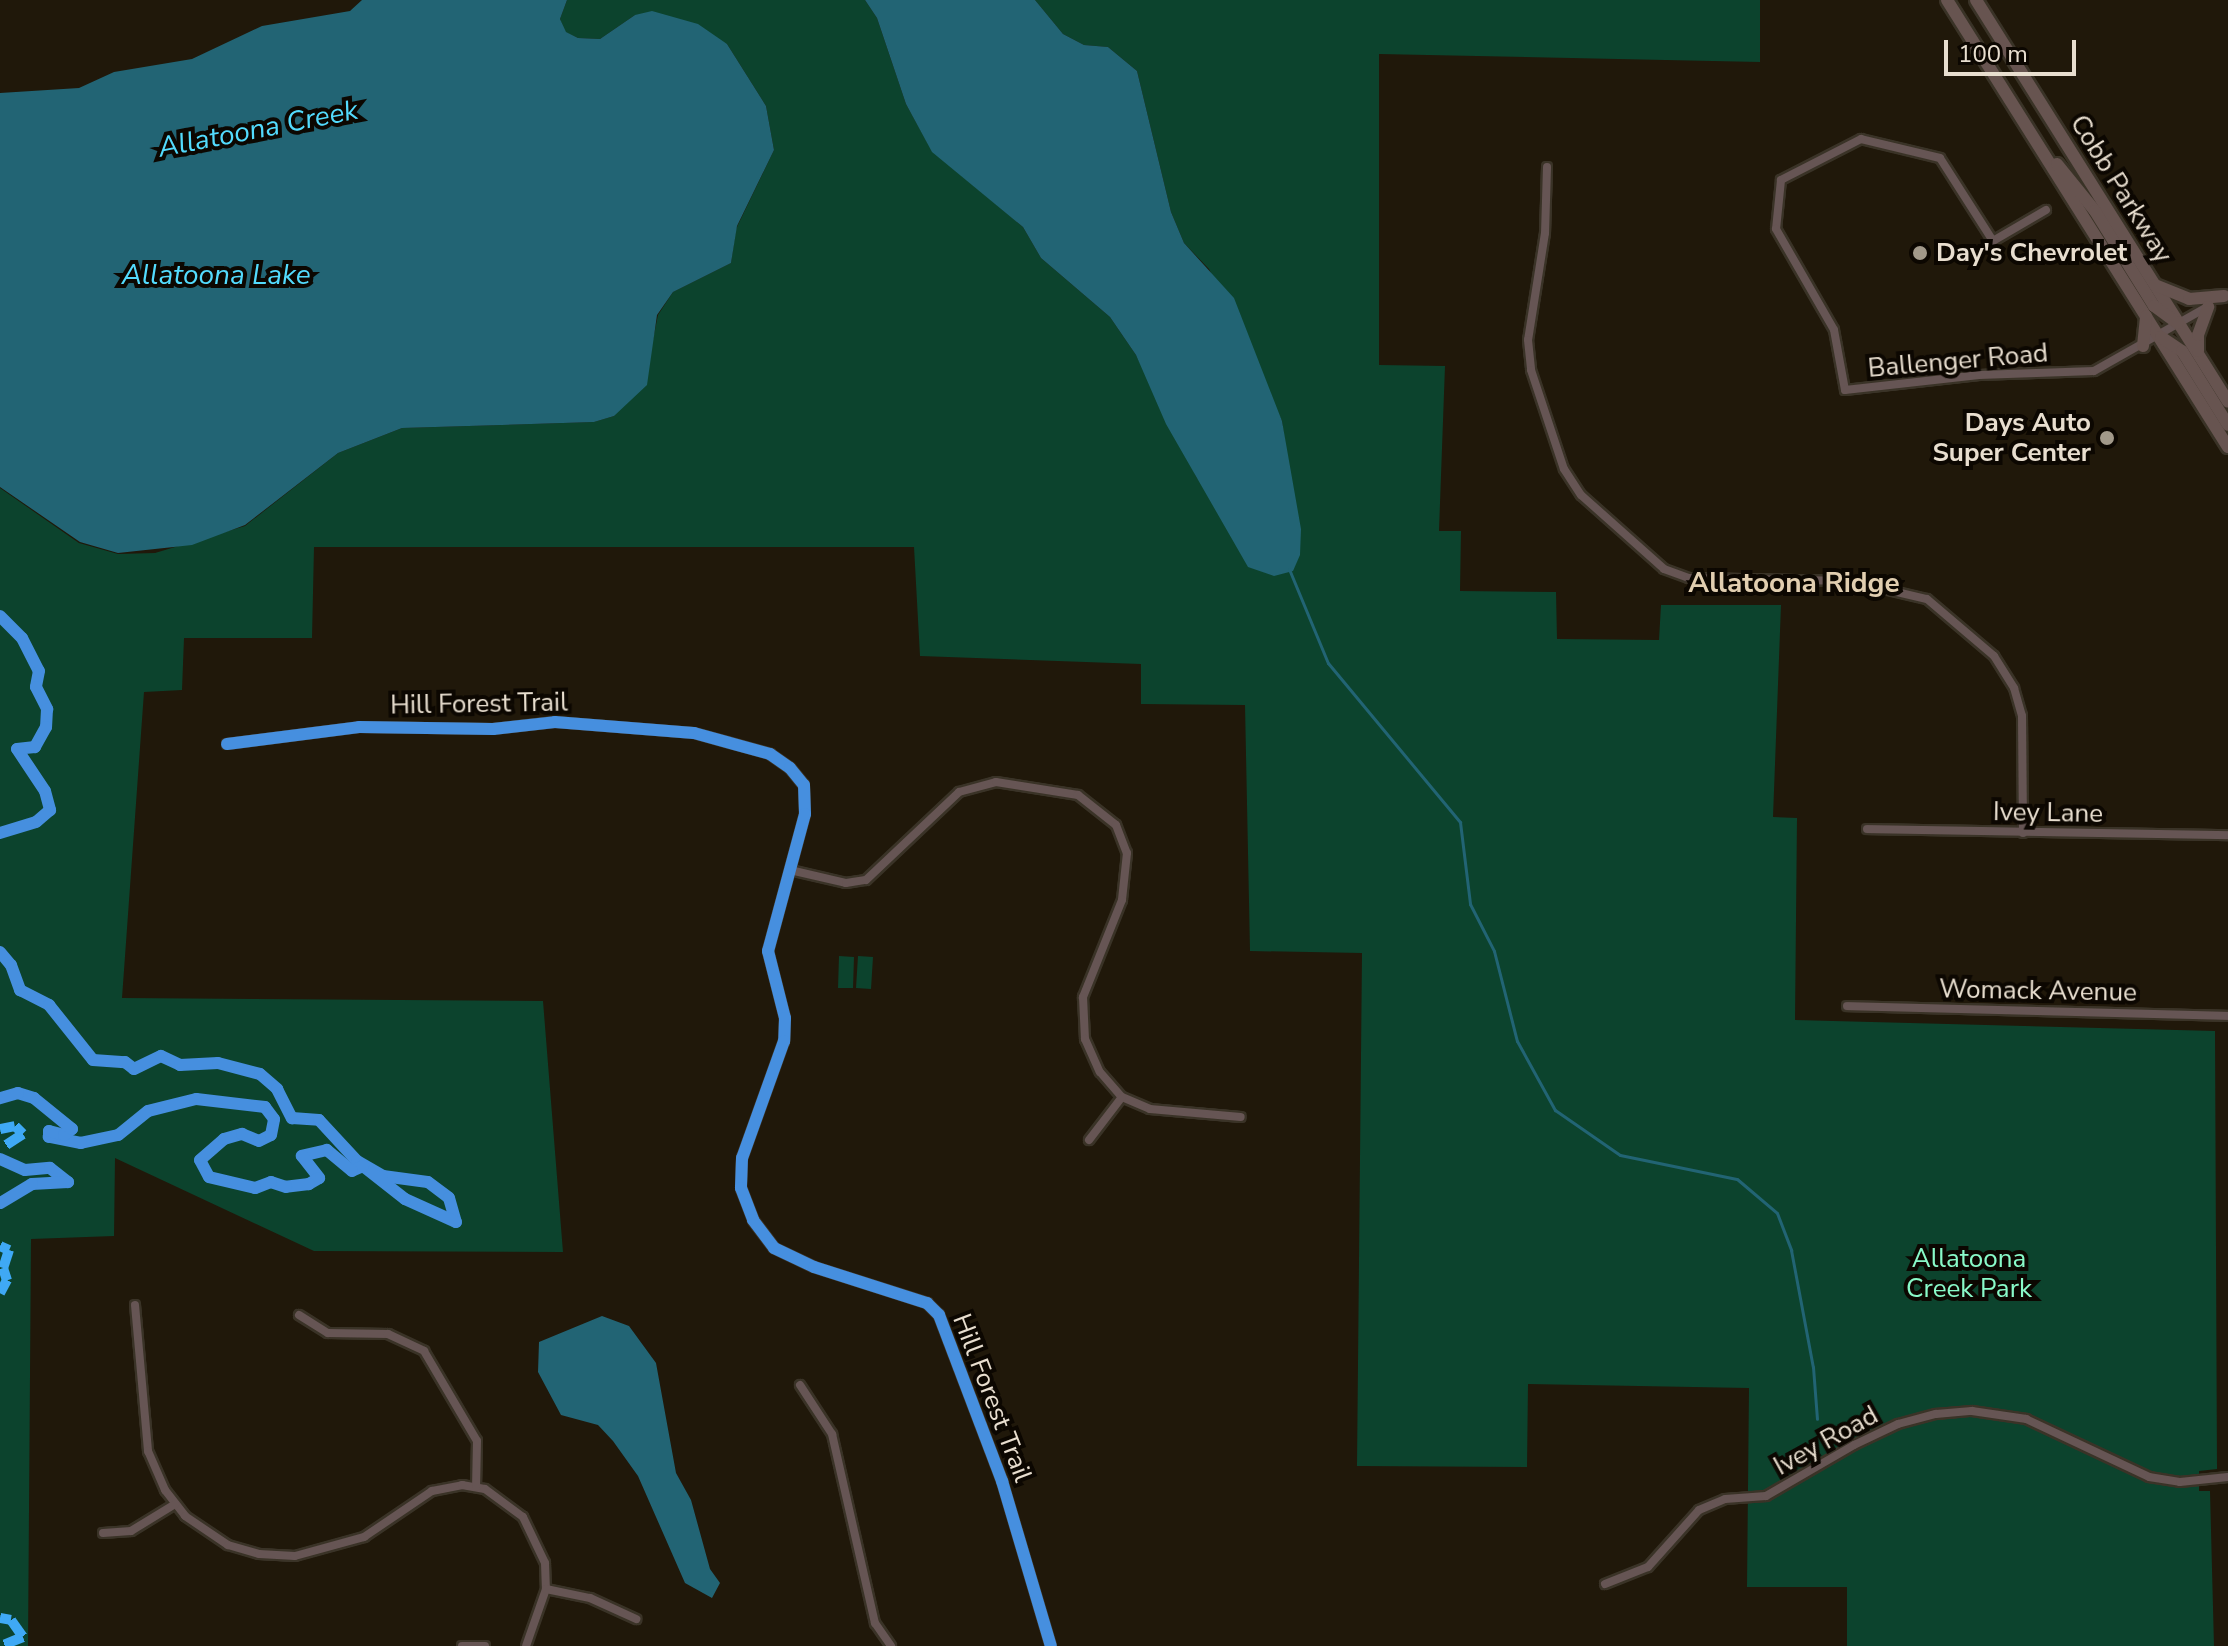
<!DOCTYPE html>
<style>
body{margin:0}
#map{position:relative;width:2228px;height:1646px;overflow:hidden;background:#20180a;font-family:"Nunito Sans",sans-serif}
div>[style]{position:absolute}
[style*='--x']{left:calc(var(--x)*1px);top:calc(var(--y)*1px);width:calc(var(--w)*1px);rotate:calc(var(--a)*1deg)}
.green>*{inset:0;background:#0c432d}
.water>*{inset:0;background:#226474}
.stream>*{height:3px;margin:-1.5px;padding:0 1.5px;transform-origin:1.5px;border-radius:1.5px;background:#226474}
.roads{filter:drop-shadow(2px 0 #3a3327) drop-shadow(-2px 0 #3a3327) drop-shadow(0 2px #3a3327) drop-shadow(0 -2px #3a3327)}
.minor>*{height:8px;margin:-4px;padding:0 4px;transform-origin:4px;border-radius:4px;background:#665554}
.primary>*{height:12px;margin:-6px;padding:0 6px;transform-origin:6px;border-radius:6px;background:#675450}
.quiet>*{height:10px;margin-top:-5px;transform-origin:0;background:repeating-linear-gradient(90deg,#3fa9f5 0 20px,transparent 0 30px)}
.cycleway>*{height:12px;margin:-6px;padding:0 6px;transform-origin:6px;border-radius:6px;background:#468fdf}
.dots>*{width:22px;height:22px;translate:-50% -50%;box-sizing:border-box;border:4px solid #0c0701;border-radius:50%}
span{translate:-50% -50%;white-space:nowrap;text-align:center;line-height:1.15;-webkit-text-stroke:8px #0c0701;paint-order:stroke}
.street-label{font-size:26px;color:#e8decf}
.poi-label{font-size:26px;color:#e8decf;font-weight:700}
.left{translate:0 -50%;text-align:left}
.right{translate:-100% -50%;text-align:right}
.park-label{font-size:26px;color:#89fac9}
.water-label{font-size:28px;color:#53dbfd;font-style:italic}
.neighbourhood-label{font-size:28px;color:#e1ceb0;font-weight:700}
.scale{position:absolute;left:1944px;top:40px;width:132px;height:36px;box-sizing:border-box;border:4px solid #e8decf;border-top:0;padding-left:10px;font-size:24px;line-height:28px;white-space:nowrap;color:#e8decf;-webkit-text-stroke:6px #0c0701;paint-order:stroke}
</style>
<div id="map">
<div class="green">
<i style="clip-path:polygon(567px 0,865px 0,877px 18px,906px 104px,932px 151px,1023px 227px,1041px 258px,1110px 317px,1136px 355px,1197px 478px,1300px 555px,1282px 421px,1209px 269px,1184px 243px,1171px 212px,1137px 71px,1108px 47px,1084px 45px,1063px 34px,1035px 0,1760px 0,1760px 62px,1379px 54px,1379px 365px,1445px 366px,1439px 531px,1461px 531px,1460px 591px,1556px 592px,1557px 639px,1659px 640px,1661px 605px,1781px 605px,1773px 817px,1797px 818px,1795px 1020px,2215px 1031px,2217px 1469px,2199px 1471px,2199px 1491px,2210px 1491px,2214px 1646px,1847px 1646px,1847px 1587px,1747px 1587px,1749px 1388px,1528px 1384px,1527px 1467px,1357px 1466px,1362px 953px,1250px 951px,1245px 705px,1141px 704px,1141px 664px,920px 656px,914px 547px,314px 547px,312px 638px,184px 638px,182px 690px,144px 692px,122px 998px,543px 1001px,563px 1252px,314px 1251px,115px 1158px,114px 1236px,31px 1239px,28px 1646px,0 1646px,0 488px,79px 543px,118px 554px,155px 553px,245px 526px,338px 453px,402px 428px,594px 422px,614px 416px,648px 364px,658px 315px,673px 292px,731px 263px,736px 229px,774px 150px,766px 106px,727px 44px,635px 15px,600px 39px,578px 38px,565px 32px,560px 19px)"></i>
<i style="clip-path:polygon(839px 956px,854px 957px,853px 988px,838px 988px)"></i>
<i style="clip-path:polygon(858px 956px,873px 957px,871px 989px,856px 988px)"></i>
</div>
<div class="water">
<i style="clip-path:polygon(362px 0,567px 0,560px 19px,566px 32px,578px 38px,600px 39px,635px 15px,652px 11px,698px 24px,727px 44px,766px 106px,774px 150px,737px 226px,731px 263px,673px 292px,657px 315px,647px 385px,614px 416px,594px 422px,402px 428px,338px 453px,245px 525px,192px 545px,118px 553px,80px 542px,0 487px,0 93px,79px 88px,114px 72px,192px 59px,262px 26px,350px 11px)"></i>
<i style="clip-path:polygon(865px 0,1035px 0,1063px 34px,1084px 45px,1108px 47px,1137px 71px,1171px 212px,1184px 243px,1234px 298px,1282px 421px,1301px 529px,1300px 555px,1293px 571px,1274px 576px,1248px 567px,1166px 424px,1136px 355px,1110px 317px,1041px 258px,1023px 227px,932px 152px,906px 104px,877px 18px)"></i>
<i style="clip-path:polygon(602px 1316px,629px 1326px,656px 1363px,676px 1473px,691px 1500px,710px 1569px,720px 1583px,712px 1598px,685px 1583px,638px 1476px,613px 1441px,598px 1425px,561px 1415px,538px 1372px,539px 1342px)"></i>
</div>
<div class="stream">
<i style="--x:1289;--y:569;--w:102;--a:67.5"></i>
<i style="--x:1328;--y:663;--w:207;--a:50.3"></i>
<i style="--x:1460;--y:822;--w:83;--a:83"></i>
<i style="--x:1470;--y:904;--w:53;--a:62.9"></i>
<i style="--x:1494;--y:951;--w:93;--a:75.7"></i>
<i style="--x:1517;--y:1041;--w:79;--a:61.2"></i>
<i style="--x:1555;--y:1110;--w:79;--a:34.7"></i>
<i style="--x:1620;--y:1155;--w:119;--a:11.6"></i>
<i style="--x:1737;--y:1179;--w:52;--a:40.4"></i>
<i style="--x:1777;--y:1213;--w:40;--a:69"></i>
<i style="--x:1791;--y:1250;--w:119;--a:79.4"></i>
<i style="--x:1813;--y:1367;--w:52;--a:85.6"></i>
</div>
<div class="roads">
<div class="minor">
<i style="--x:1547;--y:167;--w:66;--a:91.7"></i>
<i style="--x:1545;--y:233;--w:108;--a:99"></i>
<i style="--x:1528;--y:340;--w:30;--a:84"></i>
<i style="--x:1531;--y:370;--w:104;--a:71.6"></i>
<i style="--x:1564;--y:469;--w:31;--a:57"></i>
<i style="--x:1581;--y:495;--w:111;--a:41.7"></i>
<i style="--x:1664;--y:569;--w:27;--a:20"></i>
<i style="--x:1689;--y:578;--w:161;--a:1.1"></i>
<i style="--x:1850;--y:581;--w:79;--a:13.2"></i>
<i style="--x:1927;--y:599;--w:88;--a:40.4"></i>
<i style="--x:1994;--y:656;--w:38;--a:58"></i>
<i style="--x:2014;--y:688;--w:29;--a:74"></i>
<i style="--x:2022;--y:716;--w:117;--a:89.5"></i>
<i style="--x:2046;--y:210;--w:61;--a:149.7"></i>
<i style="--x:1993;--y:241;--w:98;--a:-122.6"></i>
<i style="--x:1940;--y:158;--w:81;--a:-166.5"></i>
<i style="--x:1861;--y:139;--w:90;--a:152.9"></i>
<i style="--x:1781;--y:180;--w:49;--a:95.8"></i>
<i style="--x:1776;--y:229;--w:116;--a:60.1"></i>
<i style="--x:1834;--y:330;--w:61;--a:79.6"></i>
<i style="--x:1845;--y:390;--w:135;--a:-6.4"></i>
<i style="--x:1979;--y:375;--w:115;--a:-2"></i>
<i style="--x:2094;--y:371;--w:130;--a:-29.5"></i>
<i style="--x:227;--y:744;--w:133;--a:-7.3"></i>
<i style="--x:359;--y:727;--w:134;--a:0.9"></i>
<i style="--x:493;--y:729;--w:62;--a:-6.4"></i>
<i style="--x:555;--y:722;--w:139;--a:4.5"></i>
<i style="--x:694;--y:733;--w:79;--a:15.4"></i>
<i style="--x:770;--y:754;--w:24;--a:35"></i>
<i style="--x:790;--y:768;--w:22;--a:51"></i>
<i style="--x:804;--y:785;--w:29;--a:88"></i>
<i style="--x:805;--y:814;--w:142;--a:105.1"></i>
<i style="--x:768;--y:951;--w:69;--a:75.8"></i>
<i style="--x:785;--y:1018;--w:23;--a:92"></i>
<i style="--x:784;--y:1041;--w:124;--a:109.7"></i>
<i style="--x:742;--y:1158;--w:30;--a:92"></i>
<i style="--x:741;--y:1188;--w:34;--a:69"></i>
<i style="--x:753;--y:1220;--w:35;--a:53"></i>
<i style="--x:774;--y:1248;--w:44;--a:25.4"></i>
<i style="--x:814;--y:1267;--w:119;--a:17.7"></i>
<i style="--x:927;--y:1303;--w:17;--a:45"></i>
<i style="--x:939;--y:1315;--w:178;--a:69.2"></i>
<i style="--x:1002;--y:1481;--w:172;--a:73.5"></i>
<i style="--x:1867;--y:829;--w:361;--a:1"></i>
<i style="--x:790;--y:870;--w:57;--a:13.1"></i>
<i style="--x:846;--y:883;--w:20;--a:-9"></i>
<i style="--x:866;--y:880;--w:128;--a:-43.4"></i>
<i style="--x:959;--y:792;--w:38;--a:-15"></i>
<i style="--x:996;--y:782;--w:83;--a:9"></i>
<i style="--x:1078;--y:795;--w:48;--a:38.3"></i>
<i style="--x:1116;--y:825;--w:30;--a:69"></i>
<i style="--x:1127;--y:853;--w:47;--a:96.1"></i>
<i style="--x:1122;--y:900;--w:105;--a:111.9"></i>
<i style="--x:1083;--y:997;--w:42;--a:87.3"></i>
<i style="--x:1085;--y:1039;--w:36;--a:66"></i>
<i style="--x:1100;--y:1072;--w:33;--a:49"></i>
<i style="--x:1122;--y:1097;--w:30;--a:23"></i>
<i style="--x:1150;--y:1109;--w:91;--a:5"></i>
<i style="--x:1847;--y:1006;--w:381;--a:1.5"></i>
<i style="--x:1089;--y:1140;--w:54;--a:-52.5"></i>
<i style="--x:135;--y:1305;--w:147;--a:84.9"></i>
<i style="--x:148;--y:1451;--w:43;--a:66.4"></i>
<i style="--x:165;--y:1490;--w:33;--a:52"></i>
<i style="--x:185;--y:1516;--w:52;--a:34"></i>
<i style="--x:228;--y:1545;--w:32;--a:16"></i>
<i style="--x:259;--y:1554;--w:36;--a:3"></i>
<i style="--x:295;--y:1556;--w:72;--a:-15.4"></i>
<i style="--x:364;--y:1537;--w:82;--a:-34.1"></i>
<i style="--x:432;--y:1491;--w:31;--a:-11"></i>
<i style="--x:462;--y:1485;--w:23;--a:10"></i>
<i style="--x:485;--y:1489;--w:47;--a:36.4"></i>
<i style="--x:523;--y:1517;--w:51;--a:64.4"></i>
<i style="--x:545;--y:1563;--w:26;--a:88"></i>
<i style="--x:546;--y:1589;--w:60;--a:109.3"></i>
<i style="--x:299;--y:1315;--w:34;--a:32"></i>
<i style="--x:328;--y:1333;--w:60;--a:1"></i>
<i style="--x:388;--y:1334;--w:40;--a:25"></i>
<i style="--x:424;--y:1351;--w:104;--a:59.5"></i>
<i style="--x:477;--y:1441;--w:46;--a:91.2"></i>
<i style="--x:800;--y:1385;--w:59;--a:56.9"></i>
<i style="--x:832;--y:1434;--w:194;--a:77.2"></i>
<i style="--x:875;--y:1623;--w:28;--a:55"></i>
<i style="--x:103;--y:1533;--w:28;--a:-4"></i>
<i style="--x:131;--y:1531;--w:52;--a:-31.5"></i>
<i style="--x:1605;--y:1584;--w:46;--a:-21.6"></i>
<i style="--x:1648;--y:1567;--w:76;--a:-48.2"></i>
<i style="--x:1699;--y:1510;--w:28;--a:-23"></i>
<i style="--x:1725;--y:1499;--w:41;--a:-4.2"></i>
<i style="--x:1766;--y:1496;--w:102;--a:-30.1"></i>
<i style="--x:1854;--y:1445;--w:49;--a:-25.5"></i>
<i style="--x:1898;--y:1424;--w:39;--a:-15"></i>
<i style="--x:1936;--y:1414;--w:36;--a:-5"></i>
<i style="--x:1972;--y:1411;--w:55;--a:8.4"></i>
<i style="--x:2026;--y:1419;--w:136;--a:25.2"></i>
<i style="--x:2149;--y:1477;--w:31;--a:9"></i>
<i style="--x:2180;--y:1482;--w:48;--a:-5.9"></i>
<i style="--x:546;--y:1589;--w:45;--a:11.6"></i>
<i style="--x:590;--y:1598;--w:51;--a:24.5"></i>
<i style="--x:462;--y:1646;--w:23;--a:0"></i>
</div>
<div class="primary">
<i style="--x:1947;--y:0;--w:528;--a:57.85"></i>
<i style="--x:1976;--y:0;--w:474;--a:57.9"></i>
<i style="--x:2057;--y:164;--w:60;--a:51"></i>
<i style="--x:2095;--y:211;--w:112;--a:58.2"></i>
<i style="--x:2154;--y:306;--w:29;--a:36"></i>
<i style="--x:2155;--y:285;--w:37;--a:22"></i>
<i style="--x:2189;--y:299;--w:35;--a:-5"></i>
<i style="--x:2161;--y:337;--w:25;--a:34"></i>
<i style="--x:2182;--y:351;--w:87;--a:58.1"></i>
<i style="--x:2143;--y:346;--w:30;--a:-84"></i>
<i style="--x:2198;--y:351;--w:16;--a:-90"></i>
<i style="--x:2198;--y:335;--w:30;--a:-70"></i>
</div>
</div>
<div class="quiet">
<i style="--x:0;--y:1129;--w:15;--a:-11"></i>
<i style="--x:15;--y:1126;--w:11;--a:45"></i>
<i style="--x:23;--y:1134;--w:27;--a:147"></i>
<i style="--x:0;--y:1246;--w:10;--a:24"></i>
<i style="--x:9;--y:1250;--w:19;--a:108"></i>
<i style="--x:3;--y:1268;--w:13;--a:72"></i>
<i style="--x:7;--y:1280;--w:15;--a:118"></i>
<i style="--x:0;--y:1618;--w:11;--a:10"></i>
<i style="--x:11;--y:1620;--w:21;--a:55"></i>
<i style="--x:23;--y:1637;--w:24;--a:158"></i>
</div>
<div class="cycleway">
<i style="--x:0;--y:616;--w:31;--a:45"></i>
<i style="--x:22;--y:638;--w:37;--a:63"></i>
<i style="--x:39;--y:671;--w:16;--a:101"></i>
<i style="--x:36;--y:687;--w:25;--a:63"></i>
<i style="--x:47;--y:709;--w:18;--a:93"></i>
<i style="--x:46;--y:727;--w:23;--a:119"></i>
<i style="--x:35;--y:747;--w:18;--a:174"></i>
<i style="--x:17;--y:749;--w:50;--a:56.3"></i>
<i style="--x:45;--y:791;--w:20;--a:75"></i>
<i style="--x:50;--y:810;--w:18;--a:139"></i>
<i style="--x:36;--y:822;--w:38;--a:163"></i>
<i style="--x:227;--y:744;--w:133;--a:-7.3"></i>
<i style="--x:359;--y:727;--w:134;--a:0.9"></i>
<i style="--x:493;--y:729;--w:62;--a:-6.4"></i>
<i style="--x:555;--y:722;--w:139;--a:4.5"></i>
<i style="--x:694;--y:733;--w:79;--a:15.4"></i>
<i style="--x:770;--y:754;--w:24;--a:35"></i>
<i style="--x:790;--y:768;--w:22;--a:51"></i>
<i style="--x:804;--y:785;--w:29;--a:88"></i>
<i style="--x:805;--y:814;--w:142;--a:105.1"></i>
<i style="--x:768;--y:951;--w:69;--a:75.8"></i>
<i style="--x:785;--y:1018;--w:23;--a:92"></i>
<i style="--x:784;--y:1041;--w:124;--a:109.7"></i>
<i style="--x:742;--y:1158;--w:30;--a:92"></i>
<i style="--x:741;--y:1188;--w:34;--a:69"></i>
<i style="--x:753;--y:1220;--w:35;--a:53"></i>
<i style="--x:774;--y:1248;--w:44;--a:25.4"></i>
<i style="--x:814;--y:1267;--w:119;--a:17.7"></i>
<i style="--x:927;--y:1303;--w:17;--a:45"></i>
<i style="--x:939;--y:1315;--w:178;--a:69.2"></i>
<i style="--x:1002;--y:1481;--w:172;--a:73.5"></i>
<i style="--x:0;--y:952;--w:17;--a:50"></i>
<i style="--x:11;--y:965;--w:27;--a:70"></i>
<i style="--x:20;--y:990;--w:33;--a:27"></i>
<i style="--x:49;--y:1005;--w:70;--a:51.3"></i>
<i style="--x:93;--y:1060;--w:32;--a:4"></i>
<i style="--x:125;--y:1062;--w:11;--a:38"></i>
<i style="--x:134;--y:1069;--w:30;--a:-26"></i>
<i style="--x:161;--y:1056;--w:21;--a:25"></i>
<i style="--x:180;--y:1065;--w:38;--a:-3"></i>
<i style="--x:218;--y:1063;--w:43;--a:14.7"></i>
<i style="--x:260;--y:1074;--w:23;--a:41"></i>
<i style="--x:277;--y:1089;--w:33;--a:63"></i>
<i style="--x:292;--y:1118;--w:27;--a:4"></i>
<i style="--x:319;--y:1120;--w:56;--a:47.2"></i>
<i style="--x:357;--y:1161;--w:30;--a:30"></i>
<i style="--x:383;--y:1176;--w:45;--a:7.6"></i>
<i style="--x:428;--y:1182;--w:26;--a:37"></i>
<i style="--x:449;--y:1198;--w:25;--a:74"></i>
<i style="--x:456;--y:1222;--w:56;--a:-155.7"></i>
<i style="--x:405;--y:1199;--w:53;--a:-141.8"></i>
<i style="--x:363;--y:1166;--w:12;--a:156"></i>
<i style="--x:352;--y:1171;--w:33;--a:-140"></i>
<i style="--x:327;--y:1150;--w:26;--a:167"></i>
<i style="--x:302;--y:1156;--w:28;--a:52"></i>
<i style="--x:319;--y:1178;--w:12;--a:149"></i>
<i style="--x:309;--y:1184;--w:23;--a:173"></i>
<i style="--x:286;--y:1187;--w:16;--a:-162"></i>
<i style="--x:271;--y:1182;--w:17;--a:159"></i>
<i style="--x:255;--y:1188;--w:47;--a:-166.6"></i>
<i style="--x:209;--y:1177;--w:19;--a:-118"></i>
<i style="--x:200;--y:1160;--w:32;--a:-41"></i>
<i style="--x:224;--y:1139;--w:19;--a:-16"></i>
<i style="--x:242;--y:1134;--w:18;--a:22"></i>
<i style="--x:259;--y:1141;--w:13;--a:-27"></i>
<i style="--x:271;--y:1135;--w:16;--a:-79"></i>
<i style="--x:274;--y:1119;--w:15;--a:-127"></i>
<i style="--x:265;--y:1107;--w:69;--a:-173.4"></i>
<i style="--x:196;--y:1099;--w:49;--a:166"></i>
<i style="--x:148;--y:1111;--w:38;--a:141"></i>
<i style="--x:118;--y:1135;--w:38;--a:168"></i>
<i style="--x:81;--y:1143;--w:33;--a:-169"></i>
<i style="--x:49;--y:1137;--w:6;--a:-90"></i>
<i style="--x:49;--y:1131;--w:16;--a:15"></i>
<i style="--x:64;--y:1135;--w:10;--a:-37"></i>
<i style="--x:72;--y:1129;--w:49;--a:-140.8"></i>
<i style="--x:34;--y:1098;--w:17;--a:-163"></i>
<i style="--x:18;--y:1093;--w:19;--a:164"></i>
<i style="--x:0;--y:1159;--w:27;--a:24"></i>
<i style="--x:25;--y:1170;--w:25;--a:-5"></i>
<i style="--x:50;--y:1168;--w:23;--a:38"></i>
<i style="--x:68;--y:1182;--w:36;--a:177"></i>
<i style="--x:32;--y:1184;--w:37;--a:149"></i>
</div>
<div class="dots">
<i style="left:1920px;top:253px;background:#a2998a"></i>
<i style="left:2107px;top:438px;background:#a2998a"></i>
</div>
<div class="street-label">
<span style="left:2121px;top:189px;rotate:58deg">Cobb Parkway</span>
<span style="left:1958px;top:361px;rotate:-5deg">Ballenger Road</span>
<span style="left:479px;top:704px;rotate:-1deg">Hill Forest Trail</span>
<span style="left:2048px;top:813px;rotate:1deg">Ivey Lane</span>
<span style="left:2038px;top:991px;rotate:1deg">Womack Avenue</span>
<span style="left:992px;top:1398px;rotate:69deg">Hill Forest Trail</span>
<span style="left:1826px;top:1441px;rotate:-29deg">Ivey Road</span>
</div>
<div class="poi-label">
<span class="left" style="left:1936px;top:253px">Day's Chevrolet</span>
<span class="right" style="left:2091px;top:438px">Days Auto<br>Super Center</span>
</div>
<div class="park-label">
<span style="left:1969px;top:1274px">Allatoona<br>Creek Park</span>
</div>
<div class="water-label">
<span style="left:258px;top:129px;rotate:-11deg">Allatoona Creek</span>
<span style="left:216px;top:275px">Allatoona Lake</span>
</div>
<div class="neighbourhood-label">
<span style="left:1794px;top:583px">Allatoona Ridge</span>
</div>
<div class="scale">100 m</div>
</div>
